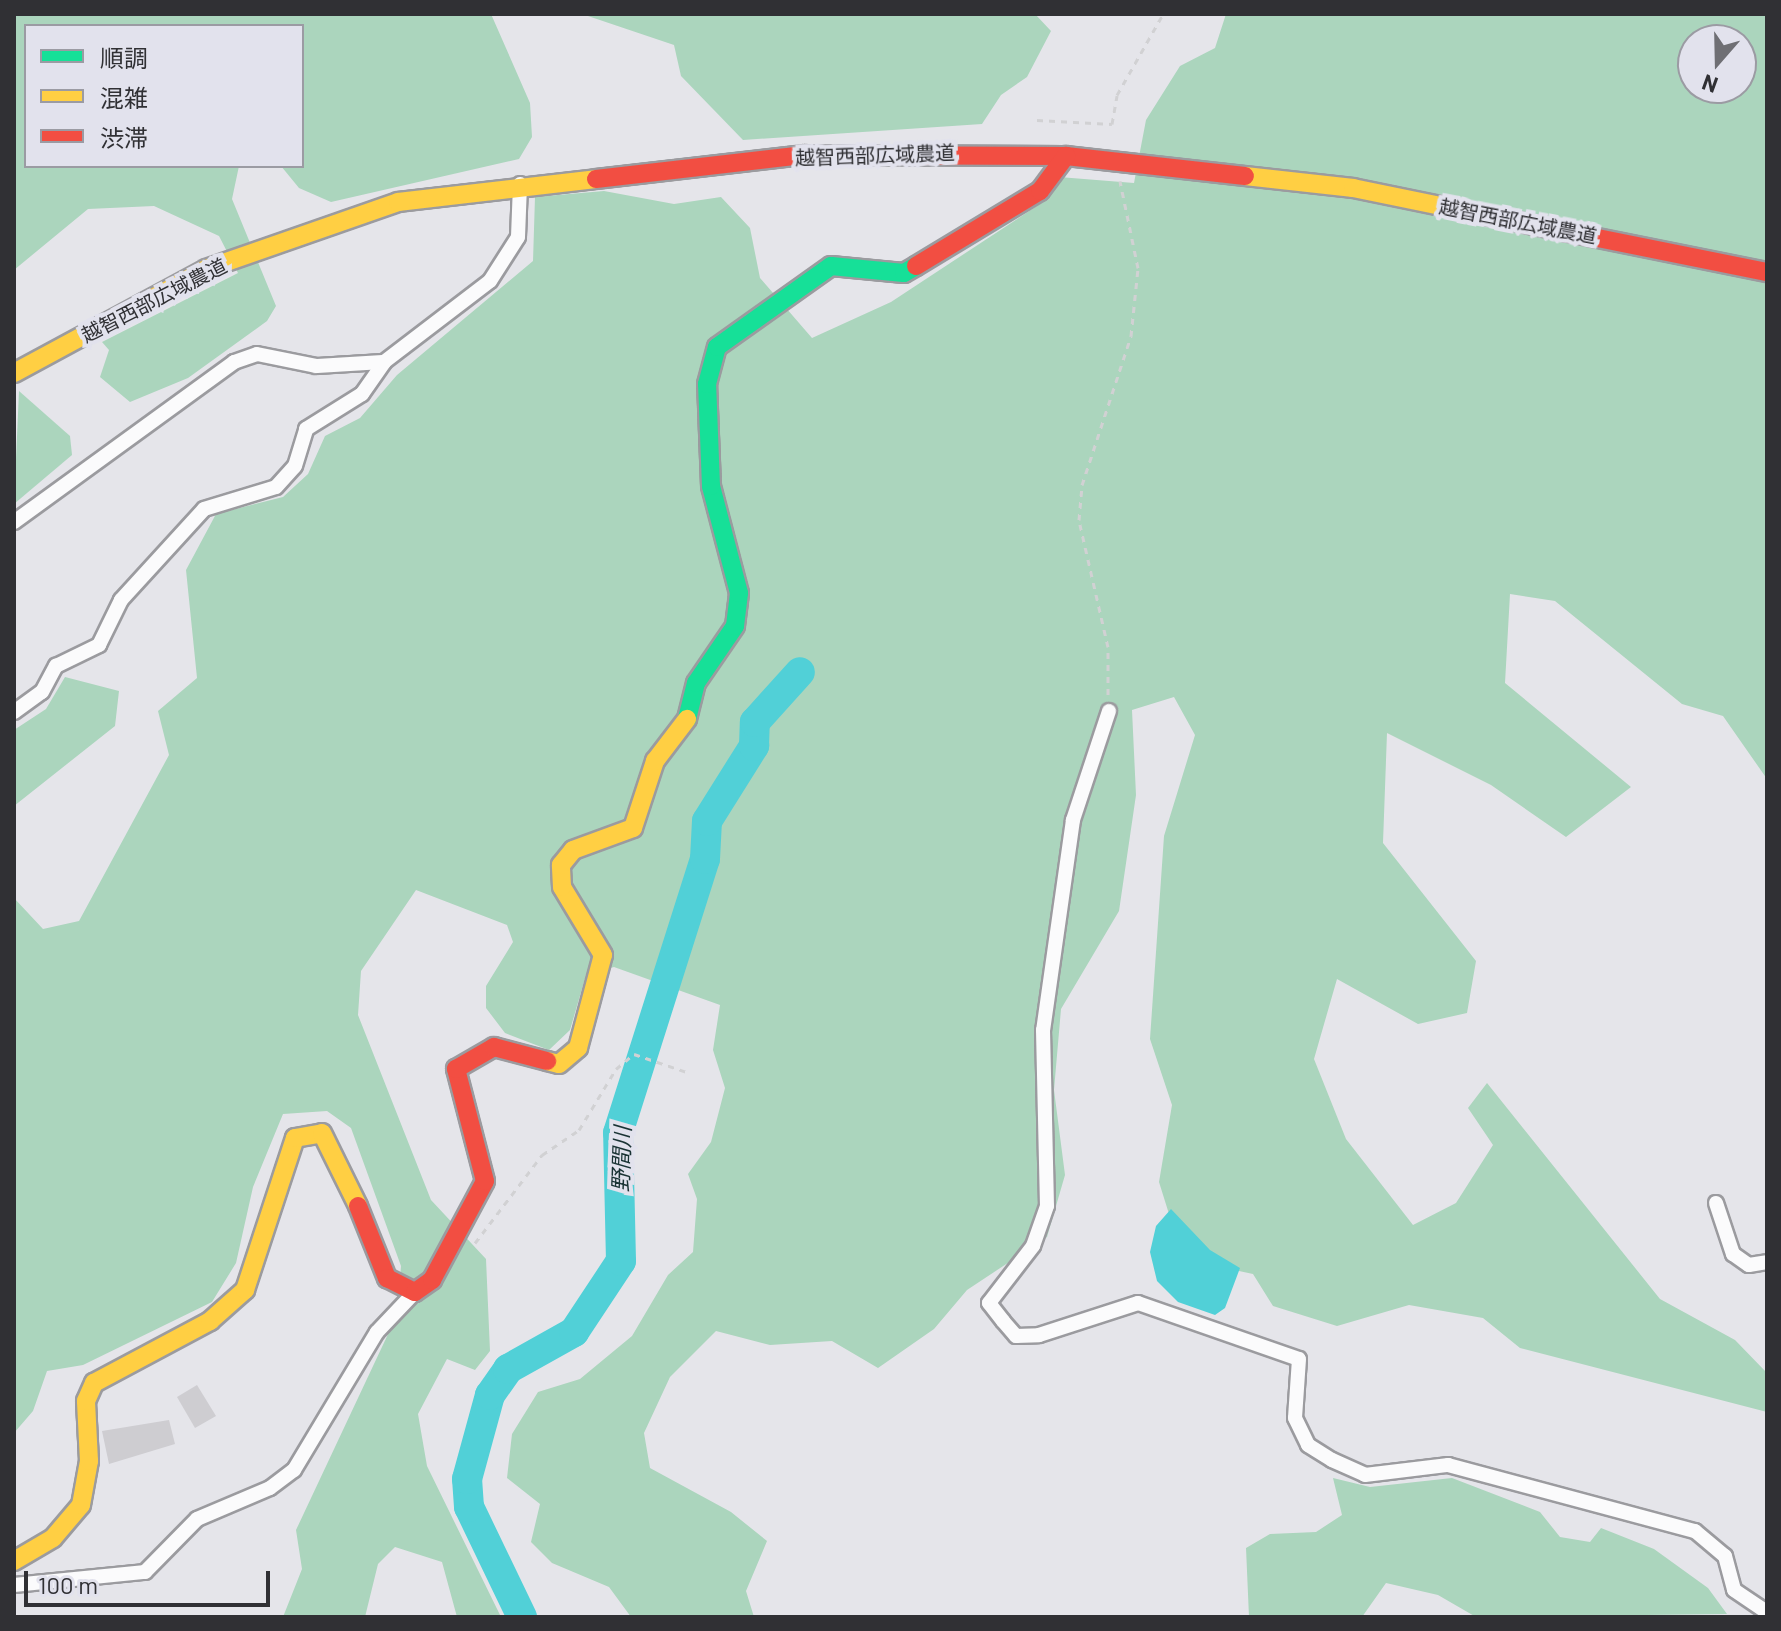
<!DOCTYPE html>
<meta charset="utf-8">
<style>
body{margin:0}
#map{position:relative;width:1781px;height:1631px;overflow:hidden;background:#e5e5ea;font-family:Barlow,"Noto Sans JP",sans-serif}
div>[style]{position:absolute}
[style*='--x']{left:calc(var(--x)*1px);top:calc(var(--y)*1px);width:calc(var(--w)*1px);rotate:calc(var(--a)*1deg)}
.green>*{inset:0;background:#abd5bd}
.water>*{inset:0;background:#51d0d7}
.river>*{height:30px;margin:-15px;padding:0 15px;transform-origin:15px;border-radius:15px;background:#51d0d7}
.building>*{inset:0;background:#cecdd1}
.path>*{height:3px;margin-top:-1.5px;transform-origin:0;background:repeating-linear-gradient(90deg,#d1d1d3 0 6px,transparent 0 12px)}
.roads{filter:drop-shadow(2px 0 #9b9b9f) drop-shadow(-2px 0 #9b9b9f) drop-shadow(0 2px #9b9b9f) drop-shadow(0 -2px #9b9b9f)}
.street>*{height:14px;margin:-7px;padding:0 7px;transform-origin:7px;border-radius:7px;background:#fbfbfc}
.fast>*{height:18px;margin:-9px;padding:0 9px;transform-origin:9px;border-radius:9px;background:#16e098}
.slow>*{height:18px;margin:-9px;padding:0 9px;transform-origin:9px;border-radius:9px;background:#ffcf43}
.jam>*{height:18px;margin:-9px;padding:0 9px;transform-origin:9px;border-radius:9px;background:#f24e42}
span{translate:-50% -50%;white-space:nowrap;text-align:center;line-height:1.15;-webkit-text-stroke:8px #e2e2ed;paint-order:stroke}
.street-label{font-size:20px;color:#303034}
.water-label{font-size:22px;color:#1a3334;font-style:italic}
.frame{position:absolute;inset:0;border:16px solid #303034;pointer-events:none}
.legend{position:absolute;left:24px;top:24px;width:280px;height:144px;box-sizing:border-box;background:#e2e2ed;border:2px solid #9b9ba3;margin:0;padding:10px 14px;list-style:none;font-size:24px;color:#303034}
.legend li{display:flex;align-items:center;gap:16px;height:40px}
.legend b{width:40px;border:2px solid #9b9ba3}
.north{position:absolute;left:1677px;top:24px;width:80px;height:80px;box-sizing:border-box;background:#e2e2ed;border:2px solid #9b9ba3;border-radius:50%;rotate:200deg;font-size:22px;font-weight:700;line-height:32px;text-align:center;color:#303034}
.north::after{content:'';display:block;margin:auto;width:28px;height:36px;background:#6f6f74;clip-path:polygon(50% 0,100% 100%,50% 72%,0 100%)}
.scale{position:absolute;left:24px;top:1571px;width:246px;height:36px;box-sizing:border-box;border:4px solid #303034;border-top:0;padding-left:10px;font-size:24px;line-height:28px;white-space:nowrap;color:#303034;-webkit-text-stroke:6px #e2e2ed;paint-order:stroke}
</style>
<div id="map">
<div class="green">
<i style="clip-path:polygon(14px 14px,491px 14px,530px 103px,532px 137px,519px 159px,331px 202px,299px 188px,281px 166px,302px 166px,302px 26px,26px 26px,26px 166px,239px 166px,232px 199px,276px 306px,267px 321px,188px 378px,130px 402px,100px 377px,109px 350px,102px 342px,238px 273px,219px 236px,154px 206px,88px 209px,14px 270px)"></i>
<i style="clip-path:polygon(582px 14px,1035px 14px,1051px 31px,1027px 77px,1001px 95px,982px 124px,743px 140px,681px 76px,674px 45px)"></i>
<i style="clip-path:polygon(evenodd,1226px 14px,1767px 14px,1767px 779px,1723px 716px,1682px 704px,1555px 601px,1510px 594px,1505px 683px,1631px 787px,1566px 837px,1491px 785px,1387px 733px,1383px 843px,1476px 961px,1467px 1013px,1418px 1024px,1337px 979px,1314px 1059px,1346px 1139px,1413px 1225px,1456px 1203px,1493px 1145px,1468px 1108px,1487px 1083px,1660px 1299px,1735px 1340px,1767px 1373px,1767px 1412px,1520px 1348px,1483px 1318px,1409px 1305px,1337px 1326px,1273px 1306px,1253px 1274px,1225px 1268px,1174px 1230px,1159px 1182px,1172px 1105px,1150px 1039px,1164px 836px,1195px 735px,1174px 697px,1132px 710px,1136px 795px,1119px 911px,1061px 1009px,1054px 1090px,1065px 1175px,1047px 1237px,967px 1290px,934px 1329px,878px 1368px,832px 1341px,770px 1345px,716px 1331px,670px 1377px,644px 1433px,650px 1468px,731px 1512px,767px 1541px,746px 1591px,754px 1617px,631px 1617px,609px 1587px,552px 1563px,531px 1542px,540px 1504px,507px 1478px,512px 1434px,538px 1392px,580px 1379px,632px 1336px,668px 1275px,693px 1252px,697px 1199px,688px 1174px,711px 1142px,725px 1088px,713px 1050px,720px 1005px,614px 967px,586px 975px,570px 1030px,549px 1050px,505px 1033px,486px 1008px,486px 986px,513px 942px,507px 925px,416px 890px,361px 971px,358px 1015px,431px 1200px,486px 1259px,490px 1351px,475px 1370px,447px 1359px,418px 1414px,427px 1466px,501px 1617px,457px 1617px,442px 1562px,395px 1547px,378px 1564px,365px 1617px,283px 1617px,302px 1569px,296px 1530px,397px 1315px,401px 1266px,351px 1128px,327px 1111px,283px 1114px,253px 1187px,236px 1263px,212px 1302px,83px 1365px,47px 1371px,33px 1411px,14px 1433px,14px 898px,43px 929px,79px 921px,169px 755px,158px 711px,197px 678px,186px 570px,216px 514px,283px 497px,308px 474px,325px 436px,360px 418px,397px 375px,533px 261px,535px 197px,604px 191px,674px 204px,721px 197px,750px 228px,760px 278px,812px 338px,891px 302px,1049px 198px,1059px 177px,1134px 183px,1146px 120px,1180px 66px,1215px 48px,1226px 14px,1693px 40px,1741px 40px,1741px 88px,1693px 88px,1693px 40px)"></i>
<i style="clip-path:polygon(19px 391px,70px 436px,72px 455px,14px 504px)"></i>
<i style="clip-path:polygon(65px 677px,119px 691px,115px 726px,14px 806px,14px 730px,46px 709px)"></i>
<i style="clip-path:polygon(1333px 1478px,1370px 1487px,1452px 1478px,1540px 1512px,1560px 1537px,1590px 1542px,1601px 1528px,1654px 1549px,1708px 1588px,1727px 1614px,1476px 1617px,1438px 1595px,1386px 1583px,1362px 1617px,1249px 1617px,1246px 1548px,1270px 1534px,1316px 1532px,1342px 1515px)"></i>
</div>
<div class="water">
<i style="clip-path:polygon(1171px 1209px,1210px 1250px,1240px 1268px,1225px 1308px,1215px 1315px,1178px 1302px,1157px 1281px,1150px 1252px,1156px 1226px)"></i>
</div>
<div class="river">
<i style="--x:522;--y:1617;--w:122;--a:-115.7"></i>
<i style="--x:469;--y:1507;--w:28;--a:-94"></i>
<i style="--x:467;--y:1479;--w:87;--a:-74.7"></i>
<i style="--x:490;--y:1395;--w:32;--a:-55"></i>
<i style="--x:508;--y:1369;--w:76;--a:-29.3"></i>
<i style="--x:574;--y:1332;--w:85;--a:-56.5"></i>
<i style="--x:621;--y:1261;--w:128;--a:-91.3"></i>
<i style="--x:618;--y:1133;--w:287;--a:-72.4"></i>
<i style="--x:705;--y:859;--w:38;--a:-87"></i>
<i style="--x:707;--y:821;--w:89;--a:-57.9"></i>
<i style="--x:754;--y:746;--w:24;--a:-88"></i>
<i style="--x:755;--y:722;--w:67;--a:-48"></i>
</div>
<div class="building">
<i style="clip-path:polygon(197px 1385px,216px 1416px,195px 1428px,177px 1397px)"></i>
<i style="clip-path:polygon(169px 1420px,175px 1444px,109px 1464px,102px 1431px)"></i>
</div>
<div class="path">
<i style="--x:1037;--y:120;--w:75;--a:3.1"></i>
<i style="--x:1112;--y:124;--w:29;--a:-80"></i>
<i style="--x:1117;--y:95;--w:93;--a:-60.4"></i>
<i style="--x:1108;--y:695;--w:48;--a:-90"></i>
<i style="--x:1108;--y:647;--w:130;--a:-102.9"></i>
<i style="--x:1079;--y:520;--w:35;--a:-85"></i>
<i style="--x:1082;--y:485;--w:157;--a:-71.8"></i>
<i style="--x:1131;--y:336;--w:68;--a:-84.1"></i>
<i style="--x:1138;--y:268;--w:89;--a:-101.7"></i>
<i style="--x:475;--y:1243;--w:111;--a:-52.7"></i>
<i style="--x:542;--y:1155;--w:45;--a:-34"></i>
<i style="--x:579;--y:1130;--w:71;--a:-58.8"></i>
<i style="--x:616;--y:1069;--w:23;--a:-40"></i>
<i style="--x:634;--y:1054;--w:56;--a:18.8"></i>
</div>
<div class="roads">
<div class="street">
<i style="--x:14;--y:522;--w:272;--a:-36"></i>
<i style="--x:234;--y:362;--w:24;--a:-19"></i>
<i style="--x:257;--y:354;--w:60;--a:11.5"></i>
<i style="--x:316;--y:366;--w:68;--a:-3.4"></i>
<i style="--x:1109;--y:711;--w:115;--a:108.3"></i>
<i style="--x:1073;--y:820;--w:212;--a:98.1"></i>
<i style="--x:1043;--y:1030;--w:176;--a:88.7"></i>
<i style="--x:1047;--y:1206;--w:42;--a:109.3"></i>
<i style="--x:1033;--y:1246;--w:72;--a:127.7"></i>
<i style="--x:989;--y:1303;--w:23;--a:52"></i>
<i style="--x:1003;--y:1321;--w:20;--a:49"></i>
<i style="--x:1016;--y:1336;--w:23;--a:-2"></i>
<i style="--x:1039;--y:1335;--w:104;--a:-17.9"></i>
<i style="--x:1138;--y:1303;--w:170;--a:19.2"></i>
<i style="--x:1299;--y:1359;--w:59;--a:93.9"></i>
<i style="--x:1295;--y:1418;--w:30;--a:64"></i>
<i style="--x:1308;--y:1445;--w:28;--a:32"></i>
<i style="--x:1332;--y:1460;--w:36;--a:24"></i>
<i style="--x:1365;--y:1475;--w:84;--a:-6.9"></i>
<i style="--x:1448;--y:1465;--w:256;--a:15"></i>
<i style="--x:1695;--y:1531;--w:39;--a:40"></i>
<i style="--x:1725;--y:1556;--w:35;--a:75"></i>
<i style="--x:1734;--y:1590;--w:40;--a:34"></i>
<i style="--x:14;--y:712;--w:34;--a:-36"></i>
<i style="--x:42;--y:692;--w:30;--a:-62"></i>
<i style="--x:56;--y:666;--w:48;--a:-26"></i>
<i style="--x:99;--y:645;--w:50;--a:-63.9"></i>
<i style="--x:121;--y:600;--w:123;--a:-47.6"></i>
<i style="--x:204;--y:509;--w:75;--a:-17"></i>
<i style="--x:276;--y:487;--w:28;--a:-48"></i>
<i style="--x:295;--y:466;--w:39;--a:-73"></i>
<i style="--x:306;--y:429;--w:66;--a:-32"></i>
<i style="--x:362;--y:394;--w:39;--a:-55"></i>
<i style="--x:384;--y:362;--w:133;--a:-37.4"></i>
<i style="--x:490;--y:281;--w:52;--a:-57.5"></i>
<i style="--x:518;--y:237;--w:53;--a:-87.8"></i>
<i style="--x:1716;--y:1203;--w:54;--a:71.6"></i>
<i style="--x:1733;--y:1254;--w:19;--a:35"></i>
<i style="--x:1749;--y:1265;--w:18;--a:-9"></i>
<i style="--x:14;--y:1585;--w:132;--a:-5.7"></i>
<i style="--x:145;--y:1572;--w:74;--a:-45.5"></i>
<i style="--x:197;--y:1519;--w:79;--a:-23"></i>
<i style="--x:270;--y:1488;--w:30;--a:-37"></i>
<i style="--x:294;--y:1470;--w:161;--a:-59"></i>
<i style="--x:377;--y:1332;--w:55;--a:-46.5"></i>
</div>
<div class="fast">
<i style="--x:687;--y:719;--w:37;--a:-76"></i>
<i style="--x:696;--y:683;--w:69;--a:-55.6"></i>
<i style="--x:735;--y:626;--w:33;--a:-83"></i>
<i style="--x:739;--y:593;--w:111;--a:-104.7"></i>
<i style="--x:711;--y:486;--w:102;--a:-92.2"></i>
<i style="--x:707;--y:384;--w:38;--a:-75"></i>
<i style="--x:717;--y:347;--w:140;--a:-35.4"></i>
<i style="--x:831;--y:266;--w:73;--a:5.5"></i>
<i style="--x:904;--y:273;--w:14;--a:-30"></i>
</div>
<div class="slow">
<i style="--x:1245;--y:176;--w:109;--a:6.3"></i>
<i style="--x:1353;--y:188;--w:219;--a:11.6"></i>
<i style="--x:14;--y:373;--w:218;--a:-28.4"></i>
<i style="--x:206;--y:269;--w:203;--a:-19.2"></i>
<i style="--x:398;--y:202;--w:199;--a:-6.6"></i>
<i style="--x:547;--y:1061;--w:12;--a:14"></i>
<i style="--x:559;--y:1064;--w:25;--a:-40"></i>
<i style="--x:578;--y:1048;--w:96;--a:-75"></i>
<i style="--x:603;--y:955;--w:79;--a:-121.1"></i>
<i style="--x:562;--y:887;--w:22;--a:-93"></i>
<i style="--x:561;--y:865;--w:19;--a:-51"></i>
<i style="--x:573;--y:850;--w:64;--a:-20.1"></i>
<i style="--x:633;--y:828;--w:71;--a:-71.8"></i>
<i style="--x:655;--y:761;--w:53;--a:-52.7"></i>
<i style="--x:14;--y:1561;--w:45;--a:-30.5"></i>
<i style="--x:53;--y:1538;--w:43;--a:-49.7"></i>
<i style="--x:81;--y:1505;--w:45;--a:-79.7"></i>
<i style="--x:89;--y:1461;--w:60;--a:-92.9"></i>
<i style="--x:86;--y:1401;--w:20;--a:-66"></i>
<i style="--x:94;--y:1383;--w:132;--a:-28.1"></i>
<i style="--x:210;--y:1321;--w:47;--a:-41.5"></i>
<i style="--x:245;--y:1290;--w:160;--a:-71.8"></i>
<i style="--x:295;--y:1138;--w:27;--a:-10"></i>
<i style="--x:322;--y:1133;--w:81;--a:63.7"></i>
</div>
<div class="jam">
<i style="--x:596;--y:179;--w:210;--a:-6.6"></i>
<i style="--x:805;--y:155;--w:261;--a:0.2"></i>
<i style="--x:1066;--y:156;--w:180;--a:6.4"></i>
<i style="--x:1568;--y:232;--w:203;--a:11.4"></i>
<i style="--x:916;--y:266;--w:145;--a:-31.2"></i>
<i style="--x:1040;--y:191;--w:44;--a:-53.4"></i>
<i style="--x:358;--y:1206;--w:78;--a:68.1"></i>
<i style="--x:387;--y:1278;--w:31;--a:27"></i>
<i style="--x:415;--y:1292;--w:21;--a:-35"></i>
<i style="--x:432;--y:1280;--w:112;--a:-61.8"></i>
<i style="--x:485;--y:1181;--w:116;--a:-104.5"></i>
<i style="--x:456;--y:1069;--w:44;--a:-30.1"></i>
<i style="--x:494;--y:1047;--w:55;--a:14.8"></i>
</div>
</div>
<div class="street-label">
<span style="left:875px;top:155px;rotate:-2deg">越智西部広域農道</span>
<span style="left:1518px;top:221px;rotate:11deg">越智西部広域農道</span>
<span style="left:154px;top:300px;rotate:-27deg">越智西部広域農道</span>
</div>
<div class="water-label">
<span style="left:621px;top:1159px;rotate:-88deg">野間川</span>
</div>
<div class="frame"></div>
<ul class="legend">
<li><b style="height:10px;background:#16e098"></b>順調</li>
<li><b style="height:10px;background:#ffcf43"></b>混雑</li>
<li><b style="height:10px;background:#f24e42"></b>渋滞</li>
</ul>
<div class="north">N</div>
<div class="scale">100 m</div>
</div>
